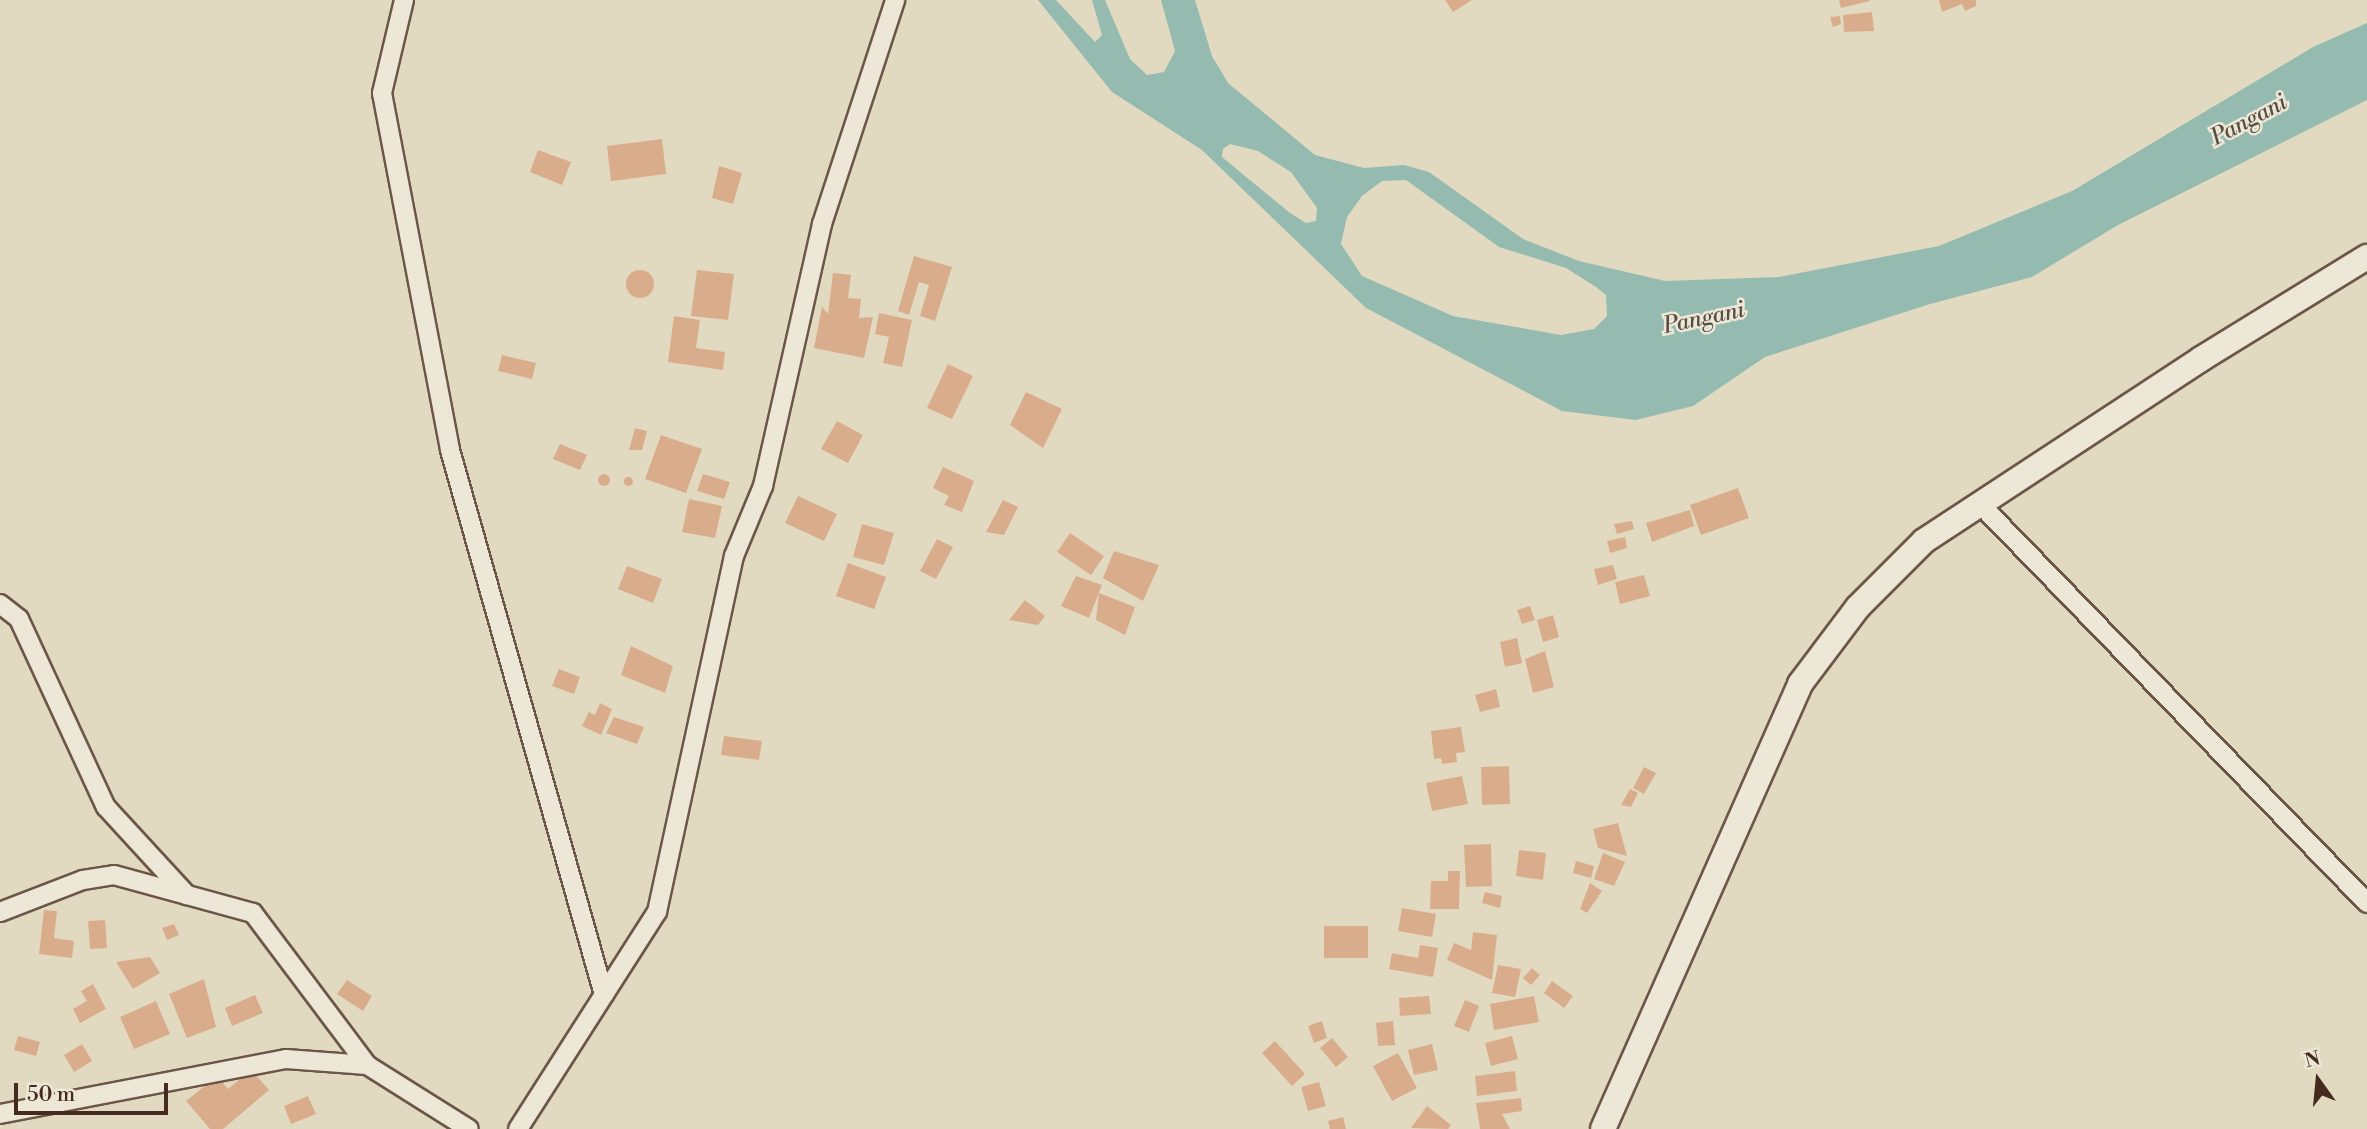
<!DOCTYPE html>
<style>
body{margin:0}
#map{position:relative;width:2367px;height:1129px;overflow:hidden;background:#e2dac0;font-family:"Libre Bodoni",serif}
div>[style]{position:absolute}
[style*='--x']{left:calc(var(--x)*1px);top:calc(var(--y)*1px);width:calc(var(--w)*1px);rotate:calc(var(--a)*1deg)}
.water>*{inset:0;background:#95bbb1}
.building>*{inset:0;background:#d9ad8c}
.round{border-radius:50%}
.roads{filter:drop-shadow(2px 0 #6c5647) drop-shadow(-2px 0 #6c5647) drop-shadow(0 2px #6c5647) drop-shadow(0 -2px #6c5647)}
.street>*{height:18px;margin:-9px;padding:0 9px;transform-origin:9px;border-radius:9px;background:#ece7d6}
.secondary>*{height:24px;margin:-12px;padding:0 12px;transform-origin:12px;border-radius:12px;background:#ece7d6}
span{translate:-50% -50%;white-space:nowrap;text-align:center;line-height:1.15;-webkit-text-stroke:5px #ece7d6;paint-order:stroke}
.water-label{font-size:23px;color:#584e44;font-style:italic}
.north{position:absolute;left:2283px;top:1045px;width:70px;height:70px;-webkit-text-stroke:5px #ece7d6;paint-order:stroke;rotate:345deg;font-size:19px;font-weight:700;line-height:28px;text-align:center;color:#442a1f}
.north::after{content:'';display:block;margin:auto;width:24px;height:32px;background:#442a1f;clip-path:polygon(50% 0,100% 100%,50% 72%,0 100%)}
.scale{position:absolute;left:14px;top:1083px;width:154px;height:32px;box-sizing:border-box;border:4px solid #442a1f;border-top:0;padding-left:9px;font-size:21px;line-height:24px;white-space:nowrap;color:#442a1f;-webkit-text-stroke:5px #ece7d6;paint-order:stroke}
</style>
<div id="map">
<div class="water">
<i style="clip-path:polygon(evenodd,1038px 0,1056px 0,1095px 42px,1102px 35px,1092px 0,1105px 0,1130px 59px,1147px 75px,1164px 72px,1175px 51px,1161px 0,1195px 0,1212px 56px,1228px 83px,1315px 155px,1364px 168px,1404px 165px,1429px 172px,1523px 239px,1579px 261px,1665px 281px,1779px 277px,1939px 246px,2072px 191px,2313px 47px,2367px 23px,2367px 100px,2118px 225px,2032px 277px,1930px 304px,1765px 357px,1693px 406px,1636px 420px,1562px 411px,1366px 308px,1202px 150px,1112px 92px,1038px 0,1230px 144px,1258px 151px,1291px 172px,1317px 208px,1316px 221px,1306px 223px,1290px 213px,1222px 157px,1223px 149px,1230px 144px,1038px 0,1406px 180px,1499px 247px,1566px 268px,1596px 287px,1606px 295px,1607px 316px,1594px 329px,1561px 335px,1453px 316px,1362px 276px,1341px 244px,1347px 217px,1362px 196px,1382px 181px,1406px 180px)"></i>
</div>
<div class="building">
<i style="clip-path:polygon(1445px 0,1472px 0,1453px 12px)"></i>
<i style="clip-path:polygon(1839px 0,1869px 0,1870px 1px,1841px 8px)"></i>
<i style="clip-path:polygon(1939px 0,1976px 0,1976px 6px,1965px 11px,1962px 4px,1942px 12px)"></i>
<i style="clip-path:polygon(1872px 12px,1874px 31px,1844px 32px,1843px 15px)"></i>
<i style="clip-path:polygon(1840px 16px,1841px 24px,1833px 27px,1830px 17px)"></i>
<i style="clip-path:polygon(662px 139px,666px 174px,611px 181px,607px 146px)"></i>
<i style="clip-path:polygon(538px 150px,571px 162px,562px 185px,530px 172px)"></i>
<i style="clip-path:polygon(719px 166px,742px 173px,733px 204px,712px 198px)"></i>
<i style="clip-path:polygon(914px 256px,952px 267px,935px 321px,920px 316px,929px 285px,919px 282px,909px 315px,898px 311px)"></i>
<i class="round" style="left:626px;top:270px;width:28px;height:28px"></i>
<i style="clip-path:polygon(697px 270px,734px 274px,728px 320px,691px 316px)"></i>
<i style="clip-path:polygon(833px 273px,851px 275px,848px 298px,861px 299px,859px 318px,873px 317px,864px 358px,814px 348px,822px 307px,828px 314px)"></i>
<i style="clip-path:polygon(879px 313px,912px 320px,902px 367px,883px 363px,889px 337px,875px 334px)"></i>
<i style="clip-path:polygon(674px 316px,700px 320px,696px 348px,725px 352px,723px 370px,668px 362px)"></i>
<i style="clip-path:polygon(502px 355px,536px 363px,532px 379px,498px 371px)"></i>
<i style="clip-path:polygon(948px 364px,973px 376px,952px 419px,927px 408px)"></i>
<i style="clip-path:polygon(1026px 392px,1062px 409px,1043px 448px,1010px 425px)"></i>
<i style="clip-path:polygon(837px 421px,863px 435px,848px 463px,821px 449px)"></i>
<i style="clip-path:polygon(635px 428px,647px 431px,642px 450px,629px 450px)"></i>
<i style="clip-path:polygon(661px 435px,702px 449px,686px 493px,645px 479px)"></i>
<i style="clip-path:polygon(560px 444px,587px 455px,580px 470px,553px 459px)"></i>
<i style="clip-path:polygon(943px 467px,974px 481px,962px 512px,944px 505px,949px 496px,933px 488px)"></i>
<i class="round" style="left:598px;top:474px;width:12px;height:12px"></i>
<i style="clip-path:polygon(703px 474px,730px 482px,724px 499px,697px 491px)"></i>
<i class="round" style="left:623.5px;top:476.5px;width:9px;height:9px"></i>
<i style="clip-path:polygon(1738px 488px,1749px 518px,1701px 535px,1690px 505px)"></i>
<i style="clip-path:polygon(798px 496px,837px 514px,824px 541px,785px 523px)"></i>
<i style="clip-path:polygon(689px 499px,722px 506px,715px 538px,682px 532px)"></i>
<i style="clip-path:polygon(1003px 500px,1018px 507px,1004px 535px,986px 532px)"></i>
<i style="clip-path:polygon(1690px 510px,1694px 526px,1652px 542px,1646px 523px)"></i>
<i style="clip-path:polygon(1632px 521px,1634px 529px,1617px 534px,1614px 524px)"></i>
<i style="clip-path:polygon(862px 524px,894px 533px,884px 565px,853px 557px)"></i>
<i style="clip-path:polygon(1070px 533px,1104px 556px,1091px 575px,1057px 552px)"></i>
<i style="clip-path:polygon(1625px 537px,1627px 548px,1610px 553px,1607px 541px)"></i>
<i style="clip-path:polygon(937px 539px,953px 547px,936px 579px,920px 571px)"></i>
<i style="clip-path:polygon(1114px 551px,1159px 565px,1143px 601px,1103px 578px)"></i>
<i style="clip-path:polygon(848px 563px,886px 577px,874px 609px,836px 596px)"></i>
<i style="clip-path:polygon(1613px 565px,1617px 579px,1598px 585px,1594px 569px)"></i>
<i style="clip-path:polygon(627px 566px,662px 579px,653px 603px,618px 589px)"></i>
<i style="clip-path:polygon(1644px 575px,1650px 596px,1620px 604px,1615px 582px)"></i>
<i style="clip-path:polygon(1076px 576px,1102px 585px,1089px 618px,1061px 606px)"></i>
<i style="clip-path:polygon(1099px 593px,1135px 607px,1125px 635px,1096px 620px)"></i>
<i style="clip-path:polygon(1025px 600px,1045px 616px,1038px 625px,1009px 620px)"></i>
<i style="clip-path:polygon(1530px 606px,1535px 620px,1522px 624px,1517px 610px)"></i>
<i style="clip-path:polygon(1553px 615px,1559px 637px,1543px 642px,1537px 620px)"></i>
<i style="clip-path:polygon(1517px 638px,1522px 663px,1505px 667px,1500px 642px)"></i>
<i style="clip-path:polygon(631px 646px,673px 666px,665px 693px,621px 675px)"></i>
<i style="clip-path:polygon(1545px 651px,1554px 687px,1533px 693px,1525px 659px)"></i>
<i style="clip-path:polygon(559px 669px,580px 677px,574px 694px,552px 686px)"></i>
<i style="clip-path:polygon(1496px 689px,1500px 707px,1480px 712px,1475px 695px)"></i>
<i style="clip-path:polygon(600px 703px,612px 709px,601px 735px,582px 726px,589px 712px,595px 715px)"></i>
<i style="clip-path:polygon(614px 717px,644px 727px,637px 744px,606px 733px)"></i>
<i style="clip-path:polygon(1461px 727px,1465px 752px,1456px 753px,1457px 762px,1442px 764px,1441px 758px,1434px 759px,1431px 731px)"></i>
<i style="clip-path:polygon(724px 736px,762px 741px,759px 760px,721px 755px)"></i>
<i style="clip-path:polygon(1509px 766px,1510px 804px,1482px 805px,1481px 767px)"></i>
<i style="clip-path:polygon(1644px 767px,1656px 773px,1644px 794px,1633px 788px)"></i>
<i style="clip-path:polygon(1462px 776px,1468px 804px,1432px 811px,1426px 783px)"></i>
<i style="clip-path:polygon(1630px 789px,1638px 793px,1631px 807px,1621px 805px)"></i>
<i style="clip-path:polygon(1618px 823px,1627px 856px,1598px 848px,1593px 829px)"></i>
<i style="clip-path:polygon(1491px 844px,1492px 886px,1466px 887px,1464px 845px)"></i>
<i style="clip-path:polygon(1519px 850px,1546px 853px,1543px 880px,1516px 876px)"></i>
<i style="clip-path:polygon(1603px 853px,1625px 862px,1614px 886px,1594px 879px)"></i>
<i style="clip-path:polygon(1576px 861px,1594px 866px,1591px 878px,1573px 873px)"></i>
<i style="clip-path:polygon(1448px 871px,1460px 871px,1459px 909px,1430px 909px,1431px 881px,1448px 881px)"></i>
<i style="clip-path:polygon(1590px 883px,1602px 891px,1587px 913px,1580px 909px)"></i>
<i style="clip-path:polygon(1485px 892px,1502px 896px,1500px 908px,1482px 903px)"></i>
<i style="clip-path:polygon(1402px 908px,1436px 914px,1432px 937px,1398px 931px)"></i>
<i style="clip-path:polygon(44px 910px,57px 911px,54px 938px,74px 941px,72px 958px,39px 954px)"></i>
<i style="clip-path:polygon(105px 920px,107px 948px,90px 949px,88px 921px)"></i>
<i style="clip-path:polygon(174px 924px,179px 935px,167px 940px,162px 928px)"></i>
<i style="clip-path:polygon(1324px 926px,1368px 926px,1368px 958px,1324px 958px)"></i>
<i style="clip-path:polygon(1473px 932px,1497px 935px,1492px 980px,1447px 960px,1454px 943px,1471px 950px)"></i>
<i style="clip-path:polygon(1420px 945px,1438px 948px,1433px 977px,1389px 969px,1392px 953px,1418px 958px)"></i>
<i style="clip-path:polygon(150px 957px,160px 973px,133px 989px,116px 962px)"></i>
<i style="clip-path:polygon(1498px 965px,1521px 969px,1515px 997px,1492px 993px)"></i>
<i style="clip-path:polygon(1532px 968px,1540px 975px,1531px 985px,1523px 978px)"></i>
<i style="clip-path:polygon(204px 979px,216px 1027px,187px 1038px,169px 994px)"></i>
<i style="clip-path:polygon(347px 980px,372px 996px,363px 1011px,337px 994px)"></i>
<i style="clip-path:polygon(1552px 981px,1573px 996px,1564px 1008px,1544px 993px)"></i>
<i style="clip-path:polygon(93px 984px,106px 1009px,80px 1023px,73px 1009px,87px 1001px,81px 991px)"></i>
<i style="clip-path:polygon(255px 995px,263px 1013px,232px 1026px,225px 1008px)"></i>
<i style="clip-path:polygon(1429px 996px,1431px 1014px,1400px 1016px,1399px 998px)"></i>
<i style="clip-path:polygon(1534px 996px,1539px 1022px,1494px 1030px,1490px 1004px)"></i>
<i style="clip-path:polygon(1465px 1000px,1479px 1006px,1469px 1032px,1454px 1026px)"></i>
<i style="clip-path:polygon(156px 1001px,170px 1034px,134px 1049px,120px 1017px)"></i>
<i style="clip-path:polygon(1322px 1021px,1327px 1038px,1314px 1043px,1308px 1026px)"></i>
<i style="clip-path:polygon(1393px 1021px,1395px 1045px,1378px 1046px,1376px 1023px)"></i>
<i style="clip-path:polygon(18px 1036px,40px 1042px,36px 1056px,14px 1050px)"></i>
<i style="clip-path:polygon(1512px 1036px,1518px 1059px,1491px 1066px,1485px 1043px)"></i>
<i style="clip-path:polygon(1332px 1038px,1348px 1057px,1336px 1067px,1320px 1048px)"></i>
<i style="clip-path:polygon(1275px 1041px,1305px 1074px,1292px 1086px,1262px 1053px)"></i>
<i style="clip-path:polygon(82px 1044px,92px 1061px,74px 1072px,64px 1055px)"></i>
<i style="clip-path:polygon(1432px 1044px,1438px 1070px,1414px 1075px,1408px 1050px)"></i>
<i style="clip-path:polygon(1398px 1053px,1417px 1088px,1392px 1101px,1373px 1066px)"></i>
<i style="clip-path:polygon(251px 1070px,269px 1090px,223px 1129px,210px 1129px,186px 1101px,217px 1076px,228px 1089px)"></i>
<i style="clip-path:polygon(1515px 1071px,1517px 1091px,1477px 1096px,1475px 1076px)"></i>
<i style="clip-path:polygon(1319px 1082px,1326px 1106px,1308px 1111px,1301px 1087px)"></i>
<i style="clip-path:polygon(308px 1096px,316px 1114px,291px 1124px,284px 1106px)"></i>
<i style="clip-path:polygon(1521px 1098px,1522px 1111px,1502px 1114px,1510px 1129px,1480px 1129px,1476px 1103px)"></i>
<i style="clip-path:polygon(1427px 1106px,1451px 1125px,1448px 1129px,1411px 1128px)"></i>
<i style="clip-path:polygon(1343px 1117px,1346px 1129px,1330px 1129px,1328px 1121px)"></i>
</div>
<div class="roads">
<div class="street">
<i style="--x:404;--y:0;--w:96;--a:103.3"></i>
<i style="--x:382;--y:93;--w:363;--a:79.2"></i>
<i style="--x:450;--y:450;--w:566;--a:74.22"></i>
<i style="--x:1980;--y:504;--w:556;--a:45.87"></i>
<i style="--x:0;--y:604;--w:24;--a:38"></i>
<i style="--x:19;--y:619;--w:207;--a:65.2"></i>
<i style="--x:106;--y:807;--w:120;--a:47.4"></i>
<i style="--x:0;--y:912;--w:89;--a:-21.1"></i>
<i style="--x:83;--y:880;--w:31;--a:-9"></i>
<i style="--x:114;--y:875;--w:144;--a:15.3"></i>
<i style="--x:253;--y:913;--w:190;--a:53.1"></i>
<i style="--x:0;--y:1114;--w:291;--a:-10.9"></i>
<i style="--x:286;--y:1059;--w:81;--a:4.2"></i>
<i style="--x:367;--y:1065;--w:120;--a:32.1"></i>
<i style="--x:518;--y:1129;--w:258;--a:-57.4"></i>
<i style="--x:657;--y:912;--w:364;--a:-77.8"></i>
<i style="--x:734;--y:556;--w:76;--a:-67.5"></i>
<i style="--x:763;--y:486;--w:269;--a:-77.3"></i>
<i style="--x:822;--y:224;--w:236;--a:-71.9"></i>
</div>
<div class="secondary">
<i style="--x:1603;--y:1129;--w:487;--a:-66.1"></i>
<i style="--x:1800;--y:684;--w:96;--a:-53"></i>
<i style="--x:1858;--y:607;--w:93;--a:-45"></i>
<i style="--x:1924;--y:541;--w:331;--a:-33.3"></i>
<i style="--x:2201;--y:359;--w:195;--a:-31.6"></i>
</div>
</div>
<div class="water-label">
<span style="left:2249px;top:120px;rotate:-28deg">Pangani</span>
<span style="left:1704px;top:318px;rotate:-12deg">Pangani</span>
</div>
<div class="north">N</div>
<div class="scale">50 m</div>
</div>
